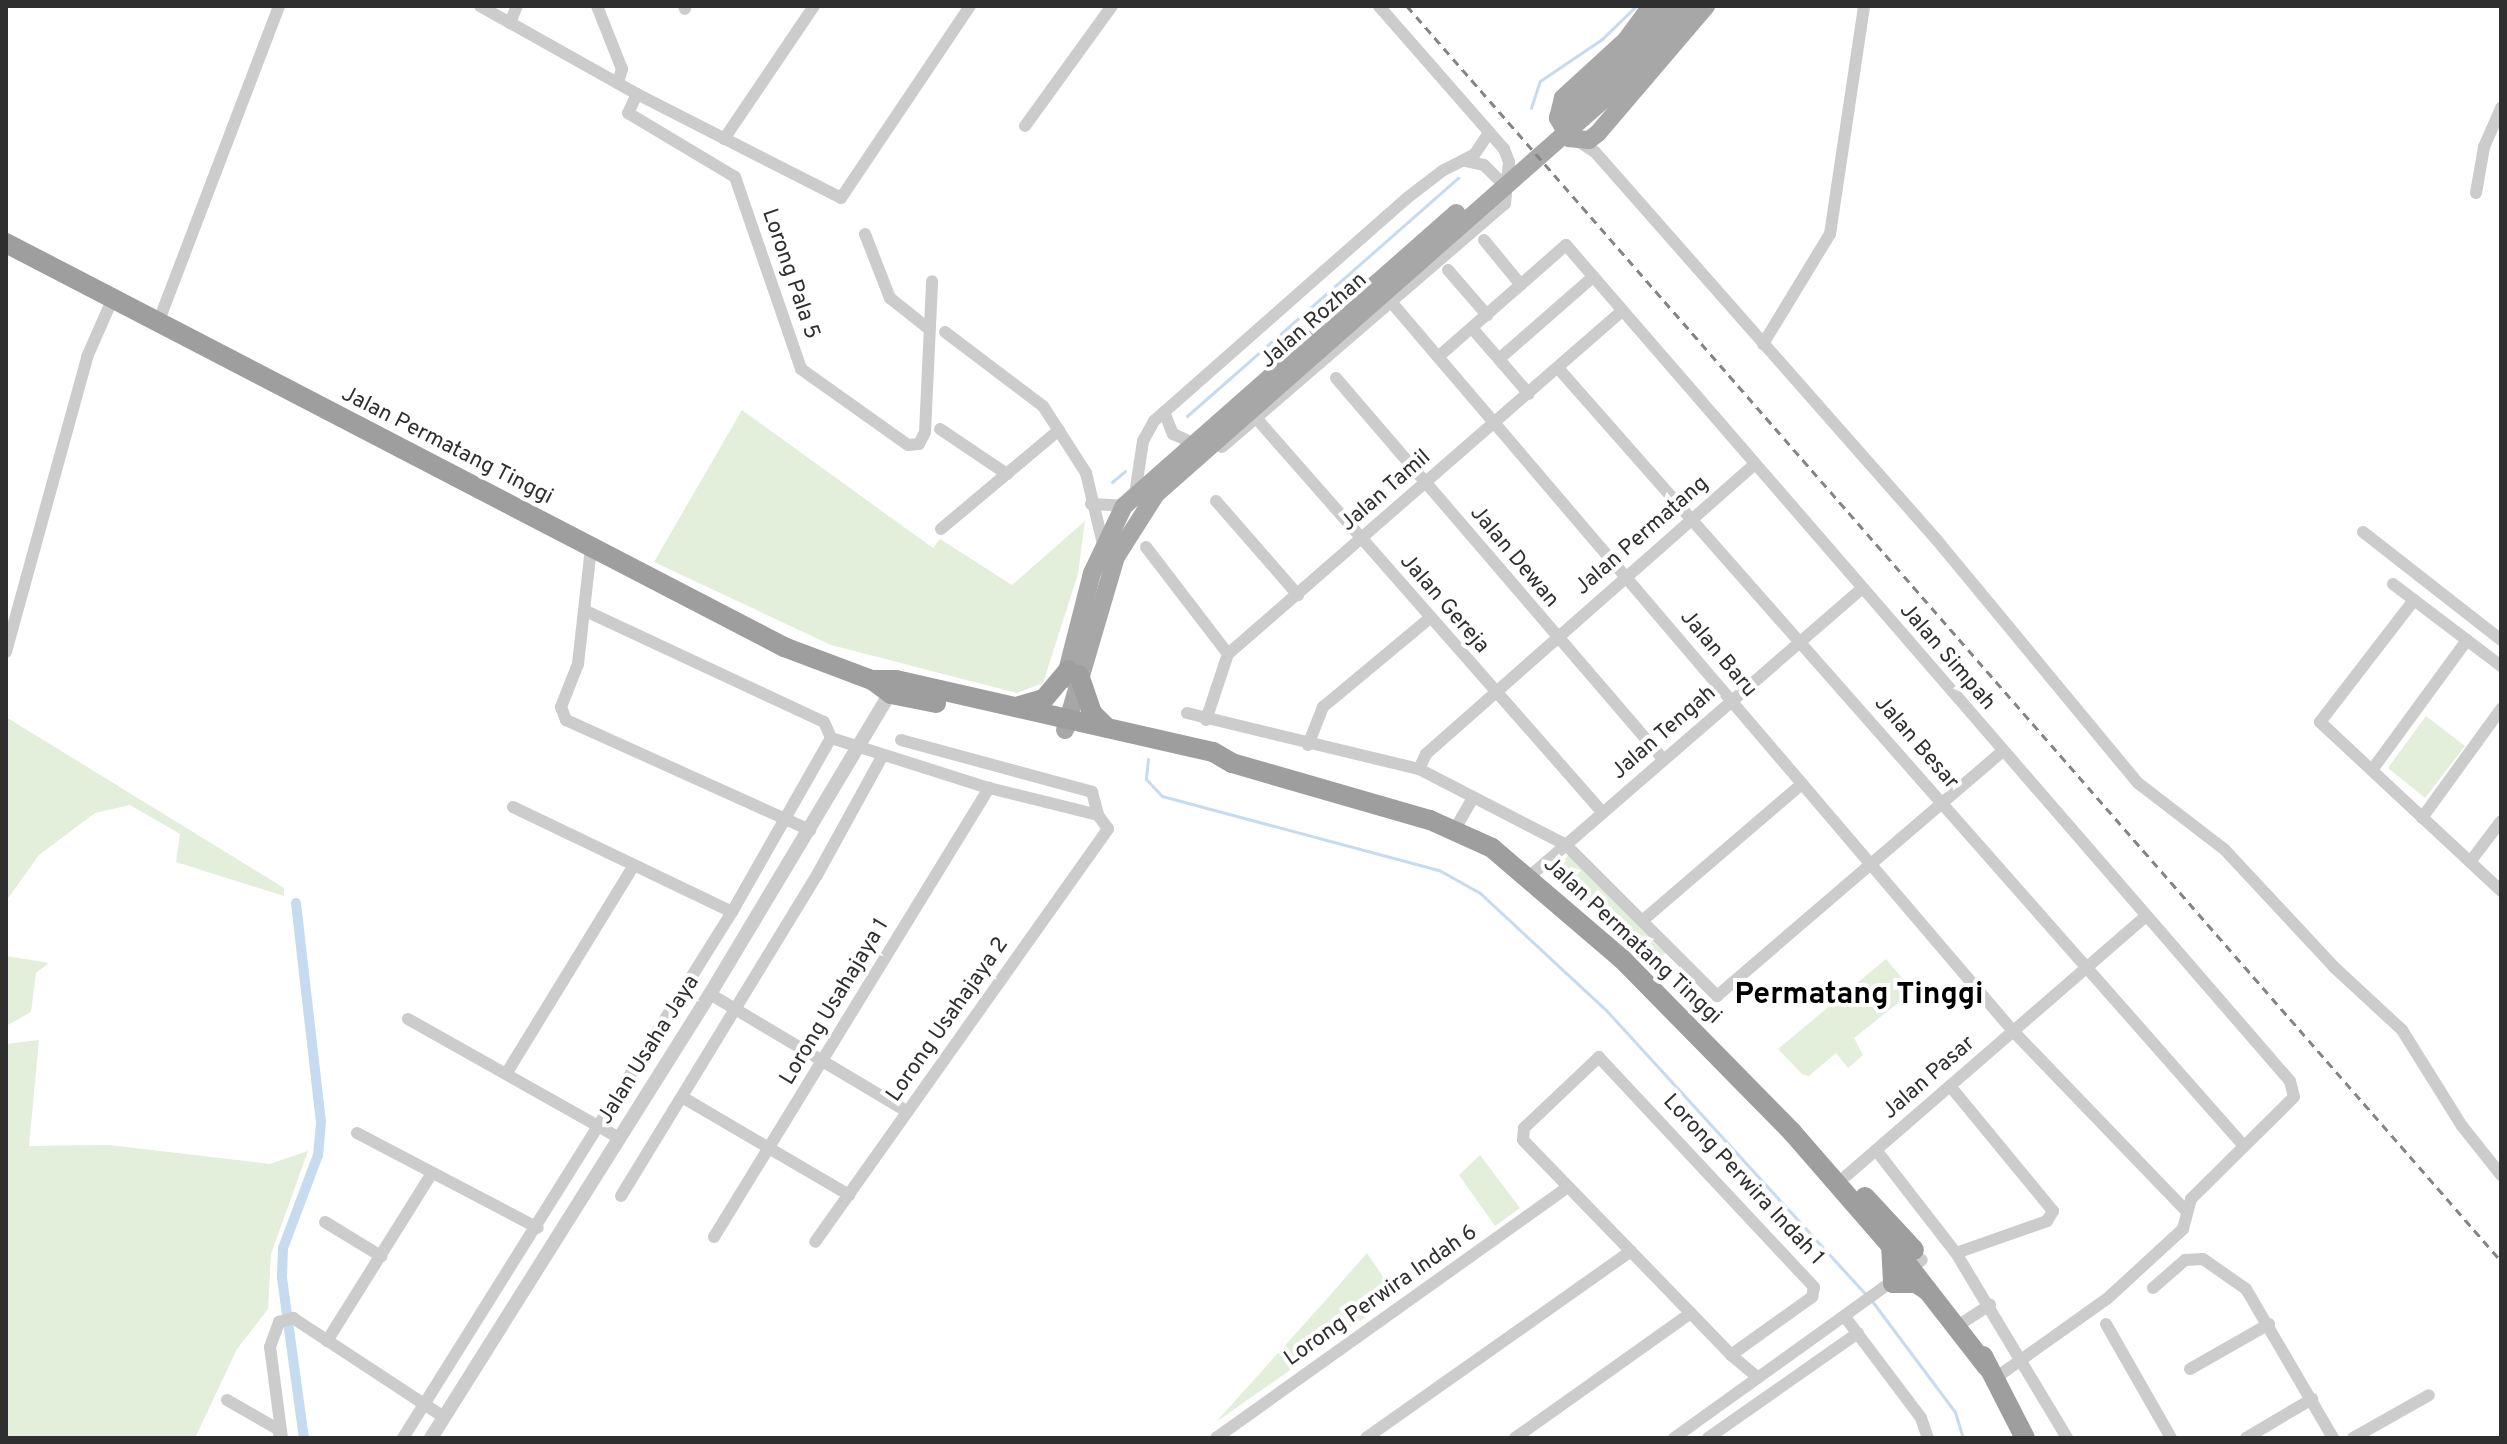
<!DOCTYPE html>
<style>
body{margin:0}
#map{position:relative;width:2507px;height:1444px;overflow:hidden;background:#fff;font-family:Overpass,sans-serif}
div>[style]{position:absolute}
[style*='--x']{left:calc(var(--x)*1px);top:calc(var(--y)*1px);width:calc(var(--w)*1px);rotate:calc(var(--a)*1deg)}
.green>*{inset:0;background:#e3eedb}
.stream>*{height:3px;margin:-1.5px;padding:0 1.5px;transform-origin:1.5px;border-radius:1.5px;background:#c6dbef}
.canal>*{height:10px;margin:-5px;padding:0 5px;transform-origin:5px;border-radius:5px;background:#c6dbef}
.minor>*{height:12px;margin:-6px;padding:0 6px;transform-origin:6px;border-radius:6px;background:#ccc}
.tertiary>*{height:14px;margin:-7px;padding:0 7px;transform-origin:7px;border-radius:7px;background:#ccc}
.primary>*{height:18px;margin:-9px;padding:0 9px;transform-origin:9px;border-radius:9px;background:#a7a7a7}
.trunk>*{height:20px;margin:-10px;padding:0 10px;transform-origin:10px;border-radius:10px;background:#9e9e9e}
.rail>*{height:3px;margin-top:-1.5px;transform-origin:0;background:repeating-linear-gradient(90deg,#848484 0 8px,transparent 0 14px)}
span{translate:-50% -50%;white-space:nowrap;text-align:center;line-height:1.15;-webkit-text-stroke:8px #fff;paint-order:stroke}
.street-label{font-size:22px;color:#2f2f2f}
.district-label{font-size:30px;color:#000;font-weight:700}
.frame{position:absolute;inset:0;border:8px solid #2f2f2f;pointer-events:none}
</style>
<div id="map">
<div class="green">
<i style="clip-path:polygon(742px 410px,933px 548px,940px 539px,1012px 585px,1085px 521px,1078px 574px,1043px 683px,1017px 693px,831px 645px,654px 562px)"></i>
<i style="clip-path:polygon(2426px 716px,2465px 746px,2425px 798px,2388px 768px)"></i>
<i style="clip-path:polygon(6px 717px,284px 888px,284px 896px,176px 862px,180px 834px,130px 805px,95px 813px,39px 855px,6px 901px)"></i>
<i style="clip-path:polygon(1569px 855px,1668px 952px,1653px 962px,1553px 869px)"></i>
<i style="clip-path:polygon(6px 956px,49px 963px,36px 973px,31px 1012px,6px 1026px)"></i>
<i style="clip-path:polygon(1886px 959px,1913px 991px,1854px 1038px,1863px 1055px,1848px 1068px,1836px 1053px,1809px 1076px,1802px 1074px,1778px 1049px)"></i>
<i style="clip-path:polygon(39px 1040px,29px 1146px,109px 1145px,270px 1164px,308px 1151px,271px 1254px,268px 1309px,237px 1349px,195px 1438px,6px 1438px,6px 1044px)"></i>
<i style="clip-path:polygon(1480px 1155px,1520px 1208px,1495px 1226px,1459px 1175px)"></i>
<i style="clip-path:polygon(1367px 1253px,1396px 1296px,1216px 1422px,1325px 1301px)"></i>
</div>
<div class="stream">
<i style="--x:1531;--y:108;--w:28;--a:-72"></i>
<i style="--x:1540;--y:81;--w:75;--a:-34.1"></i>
<i style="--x:1602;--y:39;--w:47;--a:-44.1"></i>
<i style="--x:1187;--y:416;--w:361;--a:-41.3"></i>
<i style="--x:1112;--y:482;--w:17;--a:-40"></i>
<i style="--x:1148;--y:759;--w:20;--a:96"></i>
<i style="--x:1146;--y:779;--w:23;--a:47"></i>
<i style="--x:1162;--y:796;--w:287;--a:15"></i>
<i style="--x:1439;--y:870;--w:47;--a:29.3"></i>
<i style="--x:1480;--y:893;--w:172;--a:42.9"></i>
<i style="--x:1606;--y:1010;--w:387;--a:47.6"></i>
<i style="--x:1872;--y:1301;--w:139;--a:53.2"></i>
<i style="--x:1955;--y:1412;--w:27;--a:73"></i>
</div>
<div class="canal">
<i style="--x:296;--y:903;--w:220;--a:83.5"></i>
<i style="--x:321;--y:1122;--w:33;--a:95"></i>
<i style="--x:318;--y:1155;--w:99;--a:110.6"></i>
<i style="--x:283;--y:1248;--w:30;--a:92"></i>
<i style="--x:282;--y:1278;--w:162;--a:82.2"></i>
</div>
<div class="minor">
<i style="--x:480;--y:6;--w:180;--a:29.3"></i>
<i style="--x:637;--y:94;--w:229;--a:27"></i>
<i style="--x:841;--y:198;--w:231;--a:-56.1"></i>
<i style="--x:597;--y:6;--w:68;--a:68.4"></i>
<i style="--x:622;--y:69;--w:15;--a:106"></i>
<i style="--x:684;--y:6;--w:3;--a:72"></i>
<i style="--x:510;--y:23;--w:18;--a:-68"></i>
<i style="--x:637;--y:94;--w:21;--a:115"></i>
<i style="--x:628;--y:113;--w:125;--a:30.9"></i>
<i style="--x:735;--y:177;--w:203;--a:71"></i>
<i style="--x:801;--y:369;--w:131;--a:35.4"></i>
<i style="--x:908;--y:445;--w:11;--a:-5"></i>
<i style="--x:919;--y:444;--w:13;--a:-63"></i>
<i style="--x:925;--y:432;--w:151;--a:-87.3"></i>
<i style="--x:1025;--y:126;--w:148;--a:-54.1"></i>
<i style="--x:724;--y:139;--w:161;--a:-55.9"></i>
<i style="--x:1578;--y:141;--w:20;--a:33"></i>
<i style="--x:1595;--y:152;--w:516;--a:48.62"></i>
<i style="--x:1936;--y:539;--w:317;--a:50.4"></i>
<i style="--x:2138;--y:783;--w:110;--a:37.6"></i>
<i style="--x:2225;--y:850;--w:160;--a:47"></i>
<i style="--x:2334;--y:967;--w:93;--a:42.8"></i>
<i style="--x:2402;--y:1030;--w:113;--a:58"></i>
<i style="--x:2462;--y:1126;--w:63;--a:51.5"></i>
<i style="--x:1465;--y:161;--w:19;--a:12"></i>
<i style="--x:1484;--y:165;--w:28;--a:45"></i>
<i style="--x:2476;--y:193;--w:47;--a:-80.1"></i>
<i style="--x:2484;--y:147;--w:43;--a:-66.4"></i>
<i style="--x:865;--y:234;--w:69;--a:68.7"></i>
<i style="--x:890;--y:298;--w:50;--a:38.5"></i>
<i style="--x:1484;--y:240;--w:58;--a:50.6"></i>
<i style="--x:1448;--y:270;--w:60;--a:49.1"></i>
<i style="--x:1392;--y:303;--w:957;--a:49.54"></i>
<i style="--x:2013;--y:1031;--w:250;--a:46.1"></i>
<i style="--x:158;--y:323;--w:339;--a:-69.1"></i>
<i style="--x:1472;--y:328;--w:87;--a:49.2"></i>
<i style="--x:945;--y:332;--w:123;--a:37.1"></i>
<i style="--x:1043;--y:406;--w:80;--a:57.3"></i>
<i style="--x:1086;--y:473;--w:73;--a:76.5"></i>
<i style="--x:1763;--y:344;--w:129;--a:-58.7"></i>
<i style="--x:1830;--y:234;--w:231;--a:-81.5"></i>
<i style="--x:1438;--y:357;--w:170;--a:-41.2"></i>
<i style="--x:1566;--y:245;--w:1106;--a:49.11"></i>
<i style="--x:2290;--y:1081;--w:16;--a:76"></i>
<i style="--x:2294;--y:1097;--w:145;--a:135.3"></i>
<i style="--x:2191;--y:1199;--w:31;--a:105"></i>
<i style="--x:2183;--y:1229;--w:102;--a:137.4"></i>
<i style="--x:2108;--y:1298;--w:140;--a:144.6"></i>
<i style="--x:1499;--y:359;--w:125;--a:-41.1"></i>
<i style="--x:1558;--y:368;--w:1036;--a:48.6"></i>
<i style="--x:1336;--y:378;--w:503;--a:49.35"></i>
<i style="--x:1164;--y:412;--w:24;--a:68"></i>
<i style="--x:1173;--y:434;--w:20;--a:24"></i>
<i style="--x:1257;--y:419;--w:524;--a:48.71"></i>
<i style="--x:940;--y:429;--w:81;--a:33.9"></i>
<i style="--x:1222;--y:447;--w:373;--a:-40.7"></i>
<i style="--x:1505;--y:204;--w:42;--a:-84.6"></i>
<i style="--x:1509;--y:162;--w:14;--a:-111"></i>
<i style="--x:1504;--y:149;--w:190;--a:-131.2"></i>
<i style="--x:1135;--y:494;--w:54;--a:-81.4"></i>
<i style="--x:1143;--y:441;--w:23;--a:-61"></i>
<i style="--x:1154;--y:421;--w:337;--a:-41.4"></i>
<i style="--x:1407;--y:198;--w:44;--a:-37.6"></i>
<i style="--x:1442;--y:171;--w:36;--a:-27"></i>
<i style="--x:1474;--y:155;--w:25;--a:-56"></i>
<i style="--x:1216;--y:501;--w:125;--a:48.9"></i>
<i style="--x:1091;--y:504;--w:33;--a:3"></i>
<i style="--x:941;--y:529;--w:154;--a:-40"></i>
<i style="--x:2363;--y:532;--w:175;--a:38"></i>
<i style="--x:1146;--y:547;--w:135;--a:52.5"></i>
<i style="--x:591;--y:548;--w:117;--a:96.4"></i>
<i style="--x:578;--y:664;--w:46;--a:111.6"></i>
<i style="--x:561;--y:707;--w:14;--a:69"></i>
<i style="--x:566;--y:720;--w:268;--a:24.3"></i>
<i style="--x:2393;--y:584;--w:136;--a:37.2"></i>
<i style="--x:2414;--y:600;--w:154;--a:127.6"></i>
<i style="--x:2320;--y:722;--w:248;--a:43"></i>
<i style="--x:588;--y:612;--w:260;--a:25"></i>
<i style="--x:824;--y:722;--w:17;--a:66"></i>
<i style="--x:831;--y:738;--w:166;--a:17.6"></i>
<i style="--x:989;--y:788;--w:112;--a:13.9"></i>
<i style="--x:1098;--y:815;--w:17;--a:54"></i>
<i style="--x:1108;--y:829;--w:506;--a:125.35"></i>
<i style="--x:6;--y:652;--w:306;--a:-74.6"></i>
<i style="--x:87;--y:357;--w:64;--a:-66.2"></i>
<i style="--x:1187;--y:713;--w:239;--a:13.6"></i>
<i style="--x:1419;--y:769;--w:165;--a:27.3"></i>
<i style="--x:1566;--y:845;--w:214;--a:45"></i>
<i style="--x:1717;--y:996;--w:377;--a:-40.6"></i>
<i style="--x:1206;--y:720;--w:70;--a:-71.6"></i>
<i style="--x:1228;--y:654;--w:522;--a:-41.04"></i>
<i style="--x:901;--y:740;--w:198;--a:15.2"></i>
<i style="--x:1092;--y:792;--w:24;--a:75"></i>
<i style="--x:1308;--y:745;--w:41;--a:-68.5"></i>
<i style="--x:1323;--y:707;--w:139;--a:-39.8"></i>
<i style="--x:1419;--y:769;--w:17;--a:-65"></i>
<i style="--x:1426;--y:754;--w:437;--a:-41.4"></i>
<i style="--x:2372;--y:770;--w:161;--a:-53.8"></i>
<i style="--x:513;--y:807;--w:243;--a:25.6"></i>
<i style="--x:2422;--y:818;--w:135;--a:-54.1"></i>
<i style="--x:1455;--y:829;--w:36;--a:-60"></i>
<i style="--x:2470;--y:862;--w:51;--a:-52.9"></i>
<i style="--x:1530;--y:876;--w:438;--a:-40.9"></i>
<i style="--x:1642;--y:921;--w:211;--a:-40.6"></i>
<i style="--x:710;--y:994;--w:230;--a:30.8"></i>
<i style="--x:408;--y:1019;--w:242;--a:29.4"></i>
<i style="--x:506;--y:1074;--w:245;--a:-58.5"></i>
<i style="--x:1950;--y:1086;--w:162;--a:50.5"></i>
<i style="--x:2053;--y:1211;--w:12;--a:121"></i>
<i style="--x:2047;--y:1221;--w:96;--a:160.6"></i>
<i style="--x:682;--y:1097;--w:194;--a:30.4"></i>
<i style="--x:357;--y:1133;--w:204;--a:27.7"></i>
<i style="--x:1876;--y:1150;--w:130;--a:52.2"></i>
<i style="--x:1956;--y:1253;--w:216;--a:59"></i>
<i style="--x:1846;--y:1176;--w:397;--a:-40.9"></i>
<i style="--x:621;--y:1196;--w:376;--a:-58.6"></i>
<i style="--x:817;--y:875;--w:137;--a:-61.2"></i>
<i style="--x:325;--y:1222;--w:66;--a:31.3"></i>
<i style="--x:714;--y:1237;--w:527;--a:-58.51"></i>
<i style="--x:2153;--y:1288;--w:43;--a:-41.2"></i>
<i style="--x:2185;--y:1260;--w:18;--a:-3"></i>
<i style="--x:2203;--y:1259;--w:52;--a:34.9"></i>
<i style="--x:2246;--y:1289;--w:173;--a:59.7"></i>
<i style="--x:1845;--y:1317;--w:126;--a:53"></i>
<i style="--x:1921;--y:1418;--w:21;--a:71"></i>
<i style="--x:1965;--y:1321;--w:30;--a:-33"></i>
<i style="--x:2106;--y:1324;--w:131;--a:60.3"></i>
<i style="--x:327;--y:1341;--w:198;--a:-58"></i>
<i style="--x:1731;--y:1355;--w:100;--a:-35.6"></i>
<i style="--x:1812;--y:1297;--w:10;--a:-79"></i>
<i style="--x:1814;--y:1287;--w:315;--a:-133.1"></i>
<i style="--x:1599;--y:1057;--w:103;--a:136.6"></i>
<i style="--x:1524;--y:1128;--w:12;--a:95"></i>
<i style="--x:1523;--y:1140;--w:299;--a:45.9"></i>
<i style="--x:1731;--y:1355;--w:35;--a:40"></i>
<i style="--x:2190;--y:1369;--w:91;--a:-29.7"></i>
<i style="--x:227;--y:1400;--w:62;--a:29.9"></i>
<i style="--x:281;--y:1431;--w:4;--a:117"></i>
<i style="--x:282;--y:1438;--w:92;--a:-97.5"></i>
<i style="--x:270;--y:1347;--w:27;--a:-70"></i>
<i style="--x:279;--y:1322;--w:15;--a:-16"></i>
<i style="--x:293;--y:1318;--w:181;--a:33.3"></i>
<i style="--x:403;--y:1438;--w:620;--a:-57.98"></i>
<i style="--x:732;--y:912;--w:200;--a:-60.4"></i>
<i style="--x:1216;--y:1438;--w:432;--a:-35.5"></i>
<i style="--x:1366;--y:1438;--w:324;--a:-35.2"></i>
<i style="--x:1515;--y:1438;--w:216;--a:-35.4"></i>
<i style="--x:1674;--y:1438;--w:305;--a:-35.7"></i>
<i style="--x:1708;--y:1438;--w:183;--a:-35"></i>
<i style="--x:2246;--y:1438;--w:77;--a:-30.6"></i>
<i style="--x:2353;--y:1438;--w:87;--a:-29.5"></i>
</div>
<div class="tertiary">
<i style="--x:431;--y:1438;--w:524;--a:-57.86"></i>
<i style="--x:710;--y:994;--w:357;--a:-59.1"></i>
</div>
<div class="primary">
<i style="--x:1651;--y:6;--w:42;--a:126.3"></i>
<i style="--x:1626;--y:40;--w:86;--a:137.4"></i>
<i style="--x:1563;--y:98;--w:21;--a:104"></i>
<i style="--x:1558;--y:118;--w:23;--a:61"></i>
<i style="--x:1569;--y:138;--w:20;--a:6"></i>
<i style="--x:1589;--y:140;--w:11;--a:-38"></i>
<i style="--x:1598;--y:133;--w:167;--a:-49.6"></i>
<i style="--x:1571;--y:112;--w:64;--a:-43.1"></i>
<i style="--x:1618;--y:68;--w:81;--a:-50"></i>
<i style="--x:1065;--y:679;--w:109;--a:-75.7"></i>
<i style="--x:1092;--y:573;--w:74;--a:-64.5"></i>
<i style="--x:1124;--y:506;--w:443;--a:-41.4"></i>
<i style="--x:1065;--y:730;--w:180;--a:-73.6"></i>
<i style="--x:1116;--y:557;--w:75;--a:-57.6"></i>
<i style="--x:1156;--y:494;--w:596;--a:-41.39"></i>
<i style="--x:1603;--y:100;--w:125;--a:-48.6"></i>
</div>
<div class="trunk">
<i style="--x:6;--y:243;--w:877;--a:27.44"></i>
<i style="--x:784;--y:647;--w:94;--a:20.6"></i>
<i style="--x:872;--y:680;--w:24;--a:36"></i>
<i style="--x:891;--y:694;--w:46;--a:11.3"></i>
<i style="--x:1079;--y:675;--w:40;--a:71.1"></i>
<i style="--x:1092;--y:713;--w:21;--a:45"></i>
<i style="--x:872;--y:680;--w:24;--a:0"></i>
<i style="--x:896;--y:680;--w:325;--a:12.8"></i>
<i style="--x:1213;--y:752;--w:22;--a:30"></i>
<i style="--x:1232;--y:763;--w:206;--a:16.1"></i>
<i style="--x:1430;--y:820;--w:68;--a:24.3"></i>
<i style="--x:1492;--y:848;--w:171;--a:40.5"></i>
<i style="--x:1622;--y:959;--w:243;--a:45.5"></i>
<i style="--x:1792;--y:1132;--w:181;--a:49"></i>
<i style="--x:1911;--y:1269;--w:124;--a:52.2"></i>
<i style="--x:1019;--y:706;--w:26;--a:-16"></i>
<i style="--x:1044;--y:699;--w:38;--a:-50"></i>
<i style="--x:1865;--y:1197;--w:72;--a:47.2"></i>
<i style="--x:1891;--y:1244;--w:39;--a:87"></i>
<i style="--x:1893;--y:1283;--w:23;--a:0"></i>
<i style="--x:1916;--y:1283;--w:14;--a:34"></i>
<i style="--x:1983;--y:1356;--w:92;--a:62.9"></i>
</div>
<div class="rail">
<i style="--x:1407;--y:6;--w:1665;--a:48.92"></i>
</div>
<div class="street-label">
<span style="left:790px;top:274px;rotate:71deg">Lorong Pala 5</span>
<span style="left:1314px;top:321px;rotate:-41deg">Jalan Rozhan</span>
<span style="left:447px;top:446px;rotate:27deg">Jalan Permatang Tinggi</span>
<span style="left:1386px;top:491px;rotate:-41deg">Jalan Tamil</span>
<span style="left:1642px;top:536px;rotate:-41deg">Jalan Permatang</span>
<span style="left:1514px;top:557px;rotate:50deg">Jalan Dewan</span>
<span style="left:1444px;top:604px;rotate:49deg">Jalan Gereja</span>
<span style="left:1718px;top:654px;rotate:50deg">Jalan Baru</span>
<span style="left:1947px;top:657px;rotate:49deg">Jalan Simpah</span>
<span style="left:1664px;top:733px;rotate:-41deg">Jalan Tengah</span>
<span style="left:1916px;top:743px;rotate:49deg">Jalan Besar</span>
<span style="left:1632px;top:941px;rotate:43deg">Jalan Permatang Tinggi</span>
<span style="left:835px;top:1002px;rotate:-59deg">Lorong Usahajaya 1</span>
<span style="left:948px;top:1020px;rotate:-55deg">Lorong Usahajaya 2</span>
<span style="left:649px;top:1050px;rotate:-58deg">Jalan Usaha Jaya</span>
<span style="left:1929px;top:1078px;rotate:-41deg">Jalan Pasar</span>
<span style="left:1743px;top:1180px;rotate:47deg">Lorong Perwira Indah 1</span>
<span style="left:1381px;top:1296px;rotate:-35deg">Lorong Perwira Indah 6</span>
</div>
<div class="district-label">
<span style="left:1859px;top:996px">Permatang Tinggi</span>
</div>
<div class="frame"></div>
</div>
